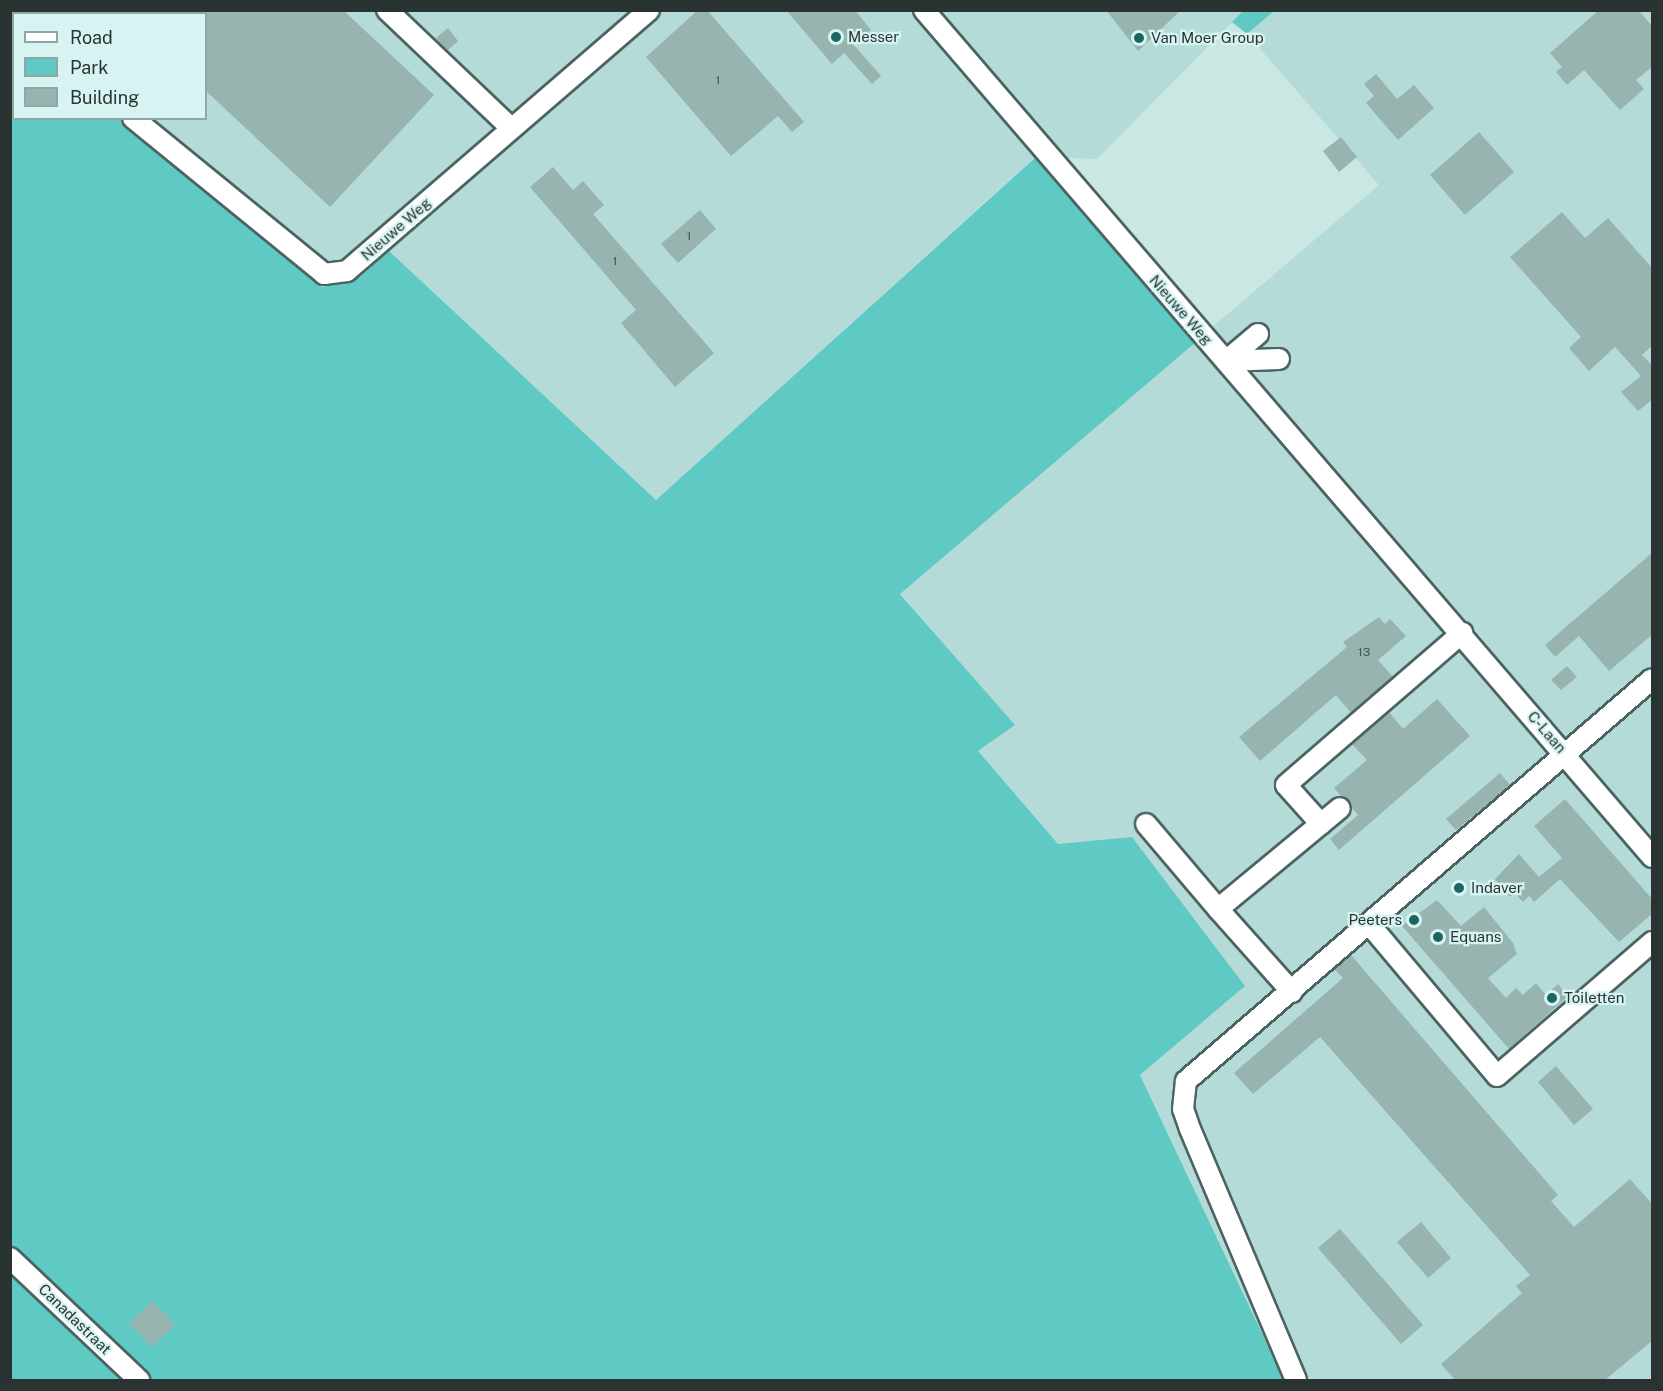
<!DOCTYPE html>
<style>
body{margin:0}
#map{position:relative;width:1663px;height:1391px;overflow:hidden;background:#cae7e4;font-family:"Public Sans",sans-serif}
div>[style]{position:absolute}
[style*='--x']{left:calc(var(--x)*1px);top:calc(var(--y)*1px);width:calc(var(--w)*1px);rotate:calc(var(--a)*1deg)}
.built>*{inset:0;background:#b5dbd8}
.green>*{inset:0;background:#5ecac3}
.building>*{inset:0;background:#98b4b1}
.roads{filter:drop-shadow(2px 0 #4b6462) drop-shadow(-2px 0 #4b6462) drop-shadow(0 2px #4b6462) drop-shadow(0 -2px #4b6462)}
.minor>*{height:20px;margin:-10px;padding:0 10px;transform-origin:10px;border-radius:10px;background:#fff}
.dots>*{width:16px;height:16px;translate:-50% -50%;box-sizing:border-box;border:3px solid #d7f4f2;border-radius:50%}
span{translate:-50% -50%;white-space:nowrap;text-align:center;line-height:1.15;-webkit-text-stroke:4.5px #d7f4f2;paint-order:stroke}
.number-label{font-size:12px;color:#445352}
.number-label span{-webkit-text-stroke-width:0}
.poi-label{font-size:15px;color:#283332}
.left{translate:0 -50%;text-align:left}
.right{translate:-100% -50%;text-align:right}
.street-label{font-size:15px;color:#283332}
.frame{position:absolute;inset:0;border:12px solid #283332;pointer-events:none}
.legend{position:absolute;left:12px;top:12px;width:195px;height:108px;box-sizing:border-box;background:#d7f4f2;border:2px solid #91a7a5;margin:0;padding:8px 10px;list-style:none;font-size:18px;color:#283332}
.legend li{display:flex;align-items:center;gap:12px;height:30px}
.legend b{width:30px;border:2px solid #91a7a5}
</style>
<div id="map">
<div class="built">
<i style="clip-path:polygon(10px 11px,1243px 11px,1097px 159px,1035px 157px,656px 500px,389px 251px,360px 277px,322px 287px,119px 119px,206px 118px,206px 14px)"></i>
<i style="clip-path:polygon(1274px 11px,1652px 11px,1652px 1380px,1284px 1380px,1140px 1075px,1245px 986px,1132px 837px,1058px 845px,978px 751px,1014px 725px,900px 593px,1379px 185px,1247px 34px)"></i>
</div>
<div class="green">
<i style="clip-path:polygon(1243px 11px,1243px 10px,1274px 11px,1247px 34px,1232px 22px)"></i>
<i style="clip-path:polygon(10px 29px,14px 118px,119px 119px,322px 287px,360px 277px,389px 251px,656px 500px,1036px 157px,1196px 342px,900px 594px,1015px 725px,978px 751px,1058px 844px,1132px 837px,1245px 986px,1140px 1075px,1284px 1380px,11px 1380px)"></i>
</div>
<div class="building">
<i style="clip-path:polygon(206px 10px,343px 10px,434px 95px,330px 207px,206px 91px)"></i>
<i style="clip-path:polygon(698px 10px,707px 10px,804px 122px,792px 132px,778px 116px,731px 156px,646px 57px)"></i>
<i style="clip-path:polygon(786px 10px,855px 10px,871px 30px,854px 45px,881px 76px,872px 84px,844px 53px,832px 64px)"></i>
<i style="clip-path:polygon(1106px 10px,1181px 10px,1138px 51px)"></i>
<i style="clip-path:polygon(1599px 10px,1638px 10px,1653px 27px,1653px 66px,1636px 80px,1644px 89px,1620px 110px,1584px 70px,1567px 85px,1556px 72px,1562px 67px,1550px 53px)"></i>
<i style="clip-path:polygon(448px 28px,458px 41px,447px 51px,436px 38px)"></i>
<i style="clip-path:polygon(1376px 74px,1397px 99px,1414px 85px,1434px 108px,1398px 140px,1366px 103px,1374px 96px,1364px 84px)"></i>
<i style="clip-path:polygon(1479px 132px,1514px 172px,1465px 215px,1430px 175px)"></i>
<i style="clip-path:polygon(1341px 137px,1357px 157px,1339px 172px,1323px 151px)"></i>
<i style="clip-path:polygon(553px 167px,573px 190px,583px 181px,604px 205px,593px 214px,714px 353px,675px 387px,621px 323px,636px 310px,530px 187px)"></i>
<i style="clip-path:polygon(700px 210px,716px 229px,678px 263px,661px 244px)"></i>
<i style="clip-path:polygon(1562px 212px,1585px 238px,1608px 218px,1653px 269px,1653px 345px,1642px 355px,1653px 366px,1653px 399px,1638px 411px,1621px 392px,1641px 376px,1615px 347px,1589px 371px,1569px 348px,1581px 337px,1510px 257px)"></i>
<i style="clip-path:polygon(1653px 552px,1653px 634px,1609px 671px,1579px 636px,1555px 657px,1545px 645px)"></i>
<i style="clip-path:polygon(1379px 617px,1385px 624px,1390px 619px,1406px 636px,1378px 660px,1393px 677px,1351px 713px,1336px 695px,1260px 761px,1239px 737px,1347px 647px,1343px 642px)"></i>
<i style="clip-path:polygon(1567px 666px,1577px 677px,1561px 690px,1551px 680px)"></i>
<i style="clip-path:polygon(1437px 699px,1470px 736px,1339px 850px,1330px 839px,1358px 815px,1334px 788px,1367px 760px,1352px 744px,1389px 712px,1403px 729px)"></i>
<i style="clip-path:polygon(1500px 773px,1510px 785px,1456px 830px,1446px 819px)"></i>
<i style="clip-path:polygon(1565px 799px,1653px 900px,1653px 913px,1619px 942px,1560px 879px,1534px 902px,1529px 896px,1523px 902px,1515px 893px,1510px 897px,1495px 879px,1519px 854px,1539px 877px,1562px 858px,1534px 826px)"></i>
<i style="clip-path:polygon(1437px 900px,1461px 926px,1484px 907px,1513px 943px,1517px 954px,1488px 978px,1506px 998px,1516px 988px,1523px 995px,1536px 983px,1546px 995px,1558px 984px,1568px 996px,1509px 1049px,1402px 926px)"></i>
<i style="clip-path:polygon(1351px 955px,1558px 1195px,1551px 1201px,1574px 1227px,1630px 1179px,1653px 1205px,1653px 1340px,1605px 1380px,1455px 1380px,1441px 1364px,1522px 1293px,1516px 1286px,1530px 1275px,1320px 1037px,1253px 1094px,1234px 1073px,1343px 978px,1334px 969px)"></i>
<i style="clip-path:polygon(1556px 1066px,1593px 1109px,1574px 1125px,1538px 1082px)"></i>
<i style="clip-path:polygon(1421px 1222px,1451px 1258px,1428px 1278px,1397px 1242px)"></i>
<i style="clip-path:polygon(1340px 1229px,1423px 1325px,1401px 1344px,1318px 1248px)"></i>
<i style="clip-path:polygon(153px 1301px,175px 1325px,152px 1347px,129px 1323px)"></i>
</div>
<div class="roads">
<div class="minor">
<i style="--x:387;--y:10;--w:171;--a:43.6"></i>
<i style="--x:924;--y:10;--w:1117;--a:49.32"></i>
<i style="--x:10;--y:19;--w:5;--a:37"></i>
<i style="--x:133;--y:118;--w:247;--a:39.2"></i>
<i style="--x:324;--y:274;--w:23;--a:-7"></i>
<i style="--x:347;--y:271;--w:399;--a:-40.8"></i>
<i style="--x:1226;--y:361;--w:53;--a:-2.2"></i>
<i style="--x:1226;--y:361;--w:42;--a:-40.2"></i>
<i style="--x:1146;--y:824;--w:111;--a:49.7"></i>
<i style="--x:1321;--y:824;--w:52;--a:-131.9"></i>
<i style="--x:1286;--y:785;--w:233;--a:-40.8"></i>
<i style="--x:1370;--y:925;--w:197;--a:49.9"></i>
<i style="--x:1497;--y:1076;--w:205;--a:-40.8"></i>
<i style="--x:1292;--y:992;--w:111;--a:-131.7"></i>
<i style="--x:1218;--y:909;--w:158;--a:-39.6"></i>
<i style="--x:10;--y:1258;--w:178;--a:43.4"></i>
<i style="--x:1296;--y:1380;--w:272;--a:-112.9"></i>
<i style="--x:1190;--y:1129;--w:21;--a:-109"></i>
<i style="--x:1183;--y:1109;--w:28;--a:-84"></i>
<i style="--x:1186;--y:1081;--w:615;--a:-40.78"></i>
</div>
</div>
<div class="dots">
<i style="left:836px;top:37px;background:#196662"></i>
<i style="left:1139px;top:38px;background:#196662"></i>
<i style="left:1459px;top:888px;background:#196662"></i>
<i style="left:1414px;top:920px;background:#196662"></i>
<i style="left:1438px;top:937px;background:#196662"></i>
<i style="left:1552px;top:998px;background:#196662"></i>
</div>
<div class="number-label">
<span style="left:718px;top:81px">1</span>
<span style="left:689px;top:237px">1</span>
<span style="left:615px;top:262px">1</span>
<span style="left:1364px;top:653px">13</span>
</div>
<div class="poi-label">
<span class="left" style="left:848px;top:37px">Messer</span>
<span class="left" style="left:1151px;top:38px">Van Moer Group</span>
<span class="left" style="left:1471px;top:888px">Indaver</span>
<span class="right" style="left:1402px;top:920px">Peeters</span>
<span class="left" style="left:1450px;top:937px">Equans</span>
<span class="left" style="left:1564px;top:998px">Toiletten</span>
</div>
<div class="street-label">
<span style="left:396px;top:229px;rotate:-41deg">Nieuwe Weg</span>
<span style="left:1181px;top:310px;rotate:49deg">Nieuwe Weg</span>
<span style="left:1547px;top:732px;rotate:49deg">C-Laan</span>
<span style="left:75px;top:1319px;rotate:44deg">Canadastraat</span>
</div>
<div class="frame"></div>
<ul class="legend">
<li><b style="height:8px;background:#fff"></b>Road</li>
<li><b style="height:16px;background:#5ecac3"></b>Park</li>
<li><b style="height:16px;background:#98b4b1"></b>Building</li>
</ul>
</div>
